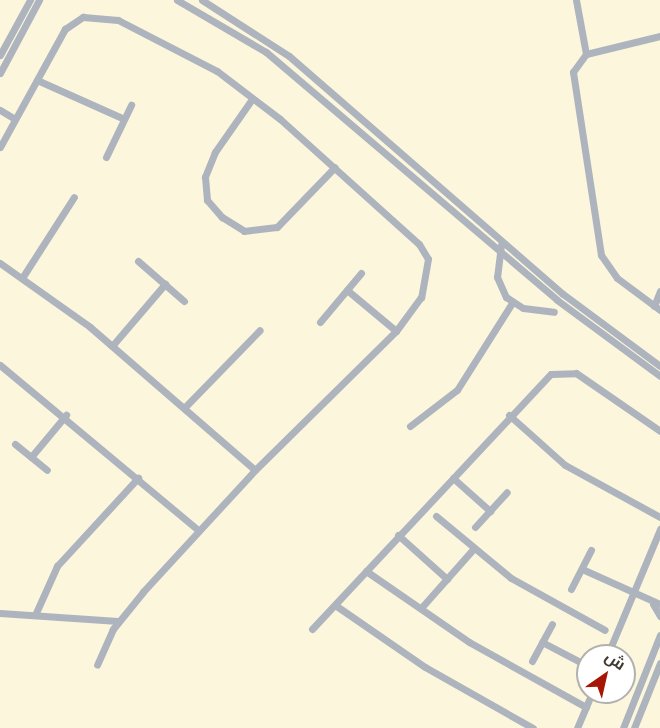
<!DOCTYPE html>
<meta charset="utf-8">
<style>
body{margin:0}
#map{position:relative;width:660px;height:728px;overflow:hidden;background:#fcf6dc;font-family:"Varela Round",Cairo,sans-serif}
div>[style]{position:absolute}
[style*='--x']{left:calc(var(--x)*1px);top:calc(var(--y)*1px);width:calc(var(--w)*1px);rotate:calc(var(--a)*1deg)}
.street>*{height:7px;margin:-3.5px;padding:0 3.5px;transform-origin:3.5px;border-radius:3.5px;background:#aeb4be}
span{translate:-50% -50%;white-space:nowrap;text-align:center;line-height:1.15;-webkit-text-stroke:5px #fff;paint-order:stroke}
.north{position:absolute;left:576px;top:644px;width:60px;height:60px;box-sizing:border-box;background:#fff;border:2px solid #b2b1ad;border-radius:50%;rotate:34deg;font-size:16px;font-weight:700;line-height:24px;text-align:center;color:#3e3c32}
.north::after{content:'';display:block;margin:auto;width:21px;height:27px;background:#a71505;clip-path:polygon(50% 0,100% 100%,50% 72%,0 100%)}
</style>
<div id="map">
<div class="street">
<i style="--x:177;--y:0;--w:103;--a:30.3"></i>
<i style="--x:266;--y:52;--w:382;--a:40.4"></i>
<i style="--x:557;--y:300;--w:128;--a:36.4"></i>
<i style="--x:202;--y:0;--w:103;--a:32.8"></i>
<i style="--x:289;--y:56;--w:363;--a:41"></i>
<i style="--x:563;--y:294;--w:121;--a:36.6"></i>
<i style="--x:576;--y:0;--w:55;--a:79.5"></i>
<i style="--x:660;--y:36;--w:76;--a:166.3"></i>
<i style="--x:586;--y:54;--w:22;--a:126"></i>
<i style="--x:573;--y:72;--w:185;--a:81.3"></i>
<i style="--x:601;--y:255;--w:28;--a:55"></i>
<i style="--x:617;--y:278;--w:54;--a:36.7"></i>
<i style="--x:0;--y:55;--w:63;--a:-61.4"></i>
<i style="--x:0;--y:73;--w:83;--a:-61.9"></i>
<i style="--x:37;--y:80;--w:95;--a:24.1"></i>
<i style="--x:252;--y:99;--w:65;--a:124.9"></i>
<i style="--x:215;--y:152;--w:27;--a:112"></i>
<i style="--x:205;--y:177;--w:23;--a:85"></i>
<i style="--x:207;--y:200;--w:23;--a:49"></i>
<i style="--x:222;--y:217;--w:26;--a:32"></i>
<i style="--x:244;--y:231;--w:33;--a:-7"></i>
<i style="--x:277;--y:227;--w:83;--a:-46"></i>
<i style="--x:0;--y:110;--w:17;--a:31"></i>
<i style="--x:0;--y:147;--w:135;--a:-61.2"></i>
<i style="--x:65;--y:29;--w:22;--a:-34"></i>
<i style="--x:83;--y:17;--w:35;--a:5"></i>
<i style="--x:118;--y:20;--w:111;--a:27.3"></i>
<i style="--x:217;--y:71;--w:79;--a:37.3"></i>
<i style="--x:280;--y:119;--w:187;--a:42"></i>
<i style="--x:419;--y:244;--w:17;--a:59"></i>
<i style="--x:428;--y:259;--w:39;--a:100"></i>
<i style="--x:421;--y:297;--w:42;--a:126.3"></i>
<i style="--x:396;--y:331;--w:198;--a:135.4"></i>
<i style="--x:255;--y:470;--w:166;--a:132.6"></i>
<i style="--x:143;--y:592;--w:48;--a:129"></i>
<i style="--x:113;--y:629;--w:39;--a:114"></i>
<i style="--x:106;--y:157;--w:58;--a:-64.3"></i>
<i style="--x:501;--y:245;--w:32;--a:97"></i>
<i style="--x:497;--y:277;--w:22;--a:66"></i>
<i style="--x:506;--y:297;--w:20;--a:33"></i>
<i style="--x:523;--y:308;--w:31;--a:7"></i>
<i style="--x:138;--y:261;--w:61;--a:41"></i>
<i style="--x:0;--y:263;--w:110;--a:35.4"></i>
<i style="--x:90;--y:327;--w:218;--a:40.9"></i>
<i style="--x:22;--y:278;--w:96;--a:-57.3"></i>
<i style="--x:347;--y:290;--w:64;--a:39.9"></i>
<i style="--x:654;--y:306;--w:16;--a:-68"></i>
<i style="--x:320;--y:322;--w:64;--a:-50.1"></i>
<i style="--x:112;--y:346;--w:82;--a:-49.5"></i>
<i style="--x:0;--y:365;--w:258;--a:39.8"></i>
<i style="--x:185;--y:407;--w:107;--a:-45.8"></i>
<i style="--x:509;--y:415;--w:75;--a:41.8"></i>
<i style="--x:565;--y:465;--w:108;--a:28.7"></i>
<i style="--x:410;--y:426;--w:59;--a:-37.5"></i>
<i style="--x:457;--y:390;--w:103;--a:-57.7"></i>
<i style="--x:15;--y:444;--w:41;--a:39.1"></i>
<i style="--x:31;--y:457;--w:55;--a:-50.2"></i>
<i style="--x:453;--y:478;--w:50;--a:41.7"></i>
<i style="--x:436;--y:516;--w:97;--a:39.6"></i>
<i style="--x:511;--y:578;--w:107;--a:29"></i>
<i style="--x:475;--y:527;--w:47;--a:-47.6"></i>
<i style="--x:398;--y:535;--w:66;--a:41.9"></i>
<i style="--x:582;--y:569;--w:85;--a:24.2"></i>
<i style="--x:366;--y:571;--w:125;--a:34.6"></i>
<i style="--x:469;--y:642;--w:134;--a:29.1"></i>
<i style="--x:571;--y:589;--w:44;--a:-62.9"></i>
<i style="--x:653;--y:604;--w:14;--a:60"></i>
<i style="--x:335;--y:605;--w:109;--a:34.6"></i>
<i style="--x:425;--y:667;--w:124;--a:29.5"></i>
<i style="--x:421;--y:608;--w:80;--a:-48.5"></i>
<i style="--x:0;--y:613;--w:118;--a:3.9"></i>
<i style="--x:35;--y:615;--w:54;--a:-65.8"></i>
<i style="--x:57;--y:566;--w:120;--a:-47.4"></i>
<i style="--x:312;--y:629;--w:349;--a:-46.9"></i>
<i style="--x:551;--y:374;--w:25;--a:-2"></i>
<i style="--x:576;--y:373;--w:102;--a:34.6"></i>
<i style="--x:542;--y:642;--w:52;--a:27.6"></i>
<i style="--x:607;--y:656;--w:138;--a:-67.3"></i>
<i style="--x:532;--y:661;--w:42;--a:-61.6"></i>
<i style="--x:577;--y:728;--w:39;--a:-67"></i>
<i style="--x:623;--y:728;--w:100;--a:-68.3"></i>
<i style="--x:634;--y:728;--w:70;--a:-68.2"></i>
</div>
<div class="north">ش</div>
</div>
